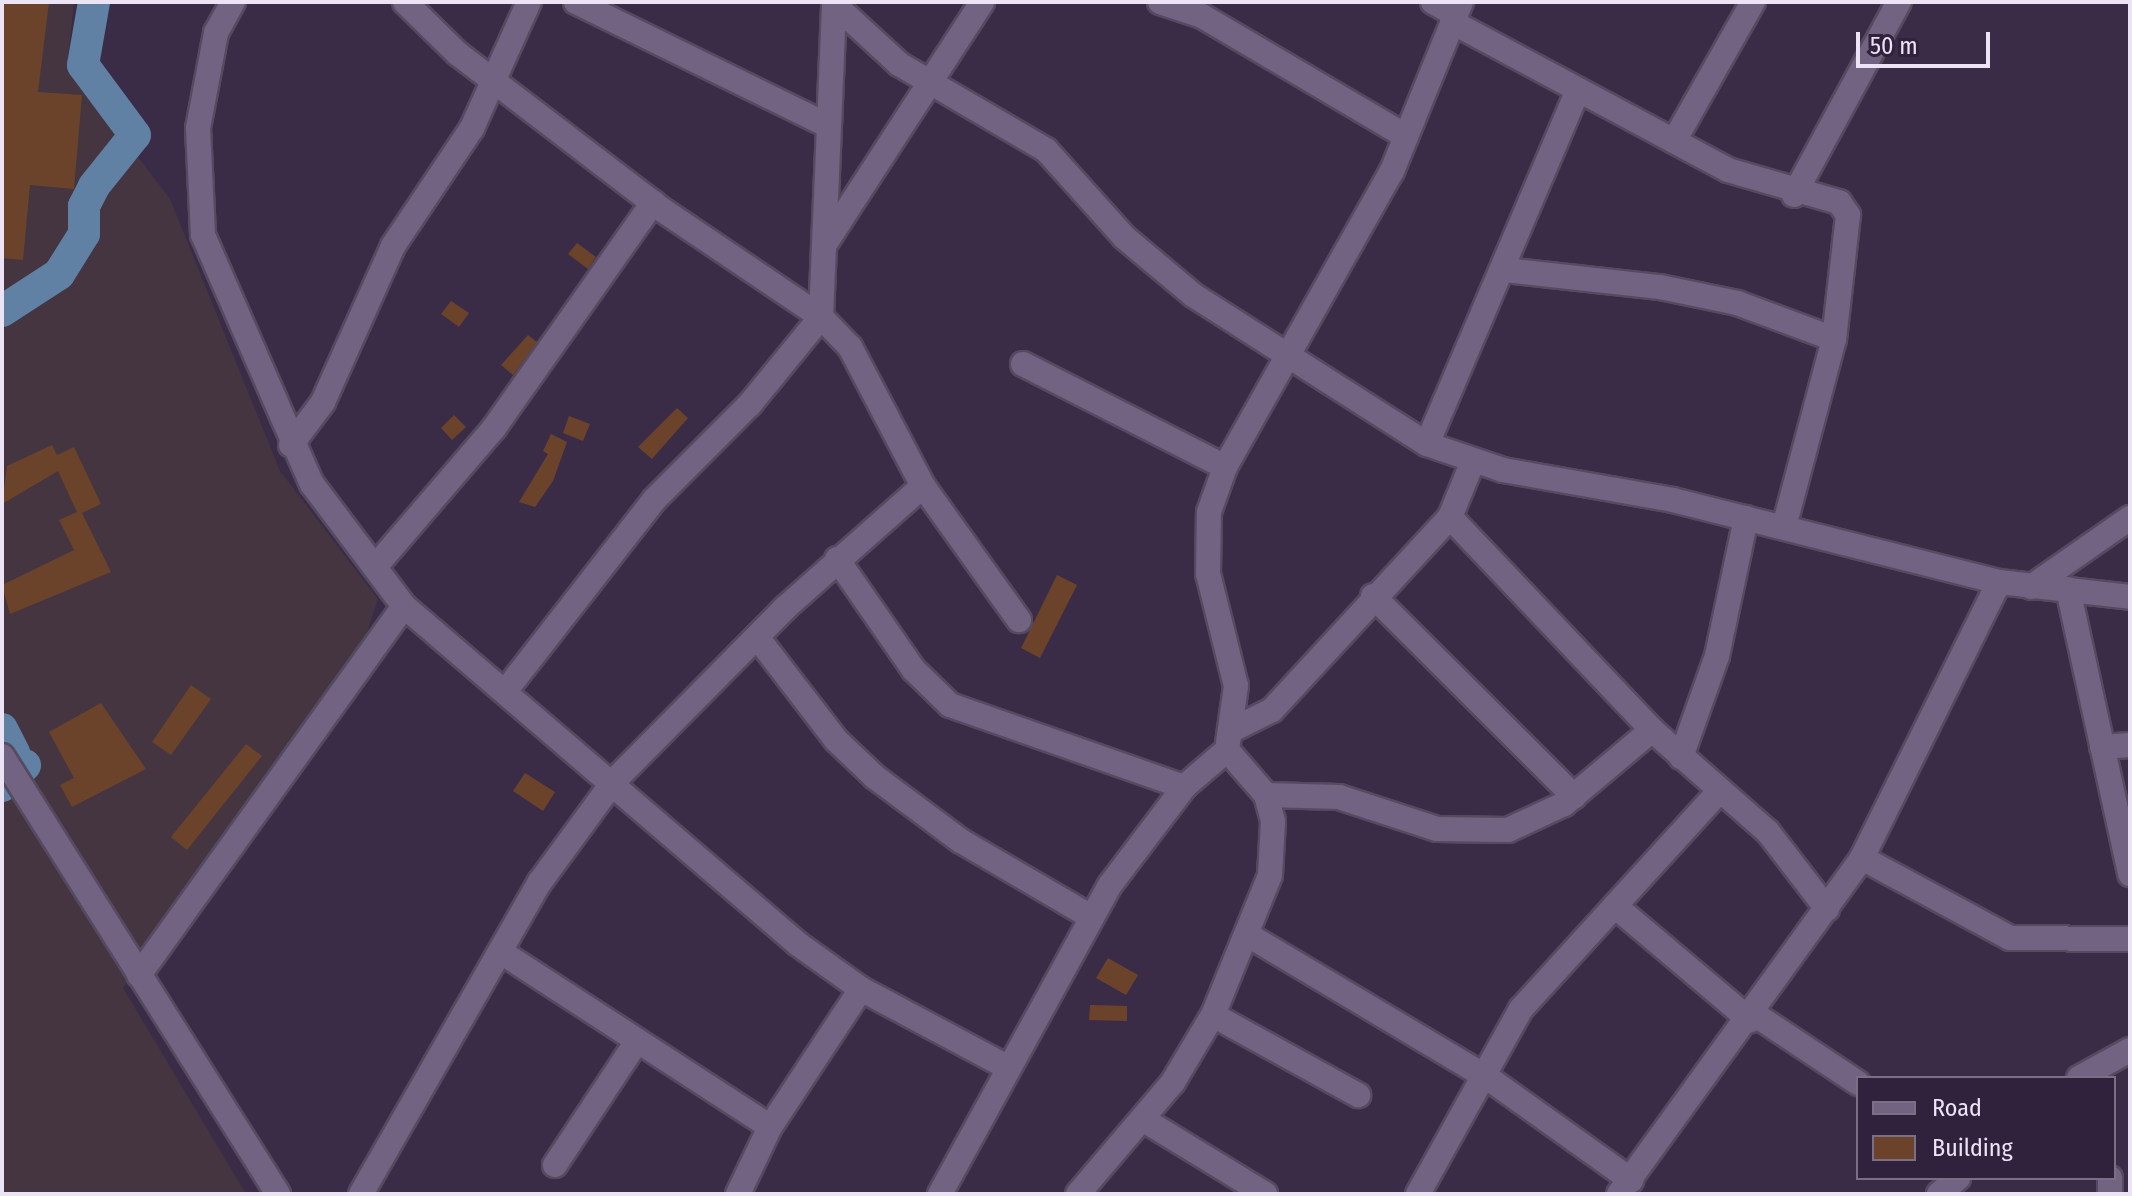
<!DOCTYPE html>
<style>
body{margin:0}
#map{position:relative;width:2132px;height:1196px;overflow:hidden;background:#3a2c47;font-family:"Fira Sans Condensed",sans-serif}
div>[style]{position:absolute}
[style*='--x']{left:calc(var(--x)*1px);top:calc(var(--y)*1px);width:calc(var(--w)*1px);rotate:calc(var(--a)*1deg)}
.education>*{inset:0;background:#453541}
.river>*{height:32px;margin:-16px;padding:0 16px;transform-origin:16px;border-radius:16px;background:#6081a4}
.building>*{inset:0;background:#6b432b}
.roads{filter:drop-shadow(2px 0 #564a61) drop-shadow(-2px 0 #564a61) drop-shadow(0 2px #564a61) drop-shadow(0 -2px #564a61)}
.minor>*{height:24px;margin:-12px;padding:0 12px;transform-origin:12px;border-radius:12px;background:#726382}
span{translate:-50% -50%;white-space:nowrap;text-align:center;line-height:1.15;-webkit-text-stroke:8px #30223c;paint-order:stroke}
.frame{position:absolute;inset:0;border:4px solid #ece3f5;pointer-events:none}
.legend{position:absolute;left:1856px;top:1076px;width:260px;height:104px;box-sizing:border-box;background:#30223c;border:2px solid #7b6f86;margin:0;padding:10px 14px;list-style:none;font-size:24px;color:#ece3f5}
.legend li{display:flex;align-items:center;gap:16px;height:40px}
.legend b{width:40px;border:2px solid #7b6f86}
.scale{position:absolute;left:1856px;top:32px;width:134px;height:36px;box-sizing:border-box;border:4px solid #ece3f5;border-top:0;padding-left:10px;font-size:24px;line-height:28px;white-space:nowrap;color:#ece3f5;-webkit-text-stroke:6px #30223c;paint-order:stroke}
</style>
<div id="map">
<div class="education">
<i style="clip-path:polygon(2px 2px,74px 2px,68px 57px,77px 77px,170px 199px,280px 471px,378px 599px,363px 644px,123px 988px,246px 1194px,2px 1194px)"></i>
</div>
<div class="river">
<i style="--x:2;--y:311;--w:68;--a:-33"></i>
<i style="--x:59;--y:274;--w:47;--a:-58"></i>
<i style="--x:84;--y:234;--w:28;--a:-90"></i>
<i style="--x:84;--y:206;--w:22;--a:-63"></i>
<i style="--x:94;--y:186;--w:65;--a:-51.2"></i>
<i style="--x:135;--y:135;--w:87;--a:-126.6"></i>
<i style="--x:83;--y:65;--w:64;--a:-80.1"></i>
<i style="--x:2;--y:729;--w:27;--a:63"></i>
<i style="--x:2;--y:786;--w:31;--a:-42"></i>
</div>
<div class="building">
<i style="clip-path:polygon(2px 2px,49px 2px,38px 92px,82px 95px,74px 189px,30px 185px,23px 260px,2px 258px)"></i>
<i style="clip-path:polygon(577px 243px,596px 257px,588px 269px,568px 254px)"></i>
<i style="clip-path:polygon(451px 301px,469px 313px,459px 327px,441px 314px)"></i>
<i style="clip-path:polygon(528px 335px,537px 342px,513px 375px,501px 365px)"></i>
<i style="clip-path:polygon(677px 408px,688px 418px,652px 459px,638px 447px)"></i>
<i style="clip-path:polygon(454px 415px,466px 427px,452px 440px,441px 428px)"></i>
<i style="clip-path:polygon(569px 416px,590px 424px,583px 441px,563px 433px)"></i>
<i style="clip-path:polygon(551px 434px,567px 442px,553px 481px,535px 507px,519px 502px,548px 454px,543px 451px)"></i>
<i style="clip-path:polygon(52px 445px,57px 455px,74px 447px,101px 504px,82px 513px,111px 572px,10px 614px,2px 585px,74px 550px,59px 520px,77px 512px,58px 471px,2px 504px,7px 466px)"></i>
<i style="clip-path:polygon(1057px 575px,1077px 585px,1040px 658px,1021px 648px)"></i>
<i style="clip-path:polygon(191px 685px,211px 699px,171px 755px,152px 742px)"></i>
<i style="clip-path:polygon(101px 703px,146px 769px,72px 807px,60px 785px,74px 778px,49px 732px)"></i>
<i style="clip-path:polygon(246px 744px,262px 756px,187px 850px,171px 837px)"></i>
<i style="clip-path:polygon(525px 773px,555px 792px,543px 811px,513px 791px)"></i>
<i style="clip-path:polygon(1108px 958px,1138px 975px,1126px 995px,1096px 978px)"></i>
<i style="clip-path:polygon(1090px 1005px,1127px 1006px,1127px 1021px,1089px 1020px)"></i>
</div>
<div class="roads">
<div class="minor">
<i style="--x:233;--y:2;--w:35;--a:119"></i>
<i style="--x:216;--y:33;--w:97;--a:100.7"></i>
<i style="--x:198;--y:128;--w:107;--a:87.3"></i>
<i style="--x:203;--y:235;--w:272;--a:66.4"></i>
<i style="--x:312;--y:484;--w:153;--a:53"></i>
<i style="--x:404;--y:606;--w:519;--a:40.63"></i>
<i style="--x:798;--y:944;--w:77;--a:35.5"></i>
<i style="--x:861;--y:989;--w:166;--a:28.1"></i>
<i style="--x:405;--y:2;--w:73;--a:44.4"></i>
<i style="--x:457;--y:53;--w:257;--a:37.4"></i>
<i style="--x:661;--y:209;--w:193;--a:34"></i>
<i style="--x:821;--y:317;--w:42;--a:46"></i>
<i style="--x:850;--y:347;--w:157;--a:62.3"></i>
<i style="--x:923;--y:486;--w:165;--a:54.4"></i>
<i style="--x:576;--y:2;--w:280;--a:26.1"></i>
<i style="--x:1160;--y:2;--w:44;--a:18.4"></i>
<i style="--x:1202;--y:16;--w:237;--a:30.5"></i>
<i style="--x:1433;--y:2;--w:25;--a:29"></i>
<i style="--x:834;--y:4;--w:88;--a:42.7"></i>
<i style="--x:899;--y:64;--w:170;--a:30.3"></i>
<i style="--x:1046;--y:150;--w:117;--a:48.1"></i>
<i style="--x:1124;--y:237;--w:90;--a:40"></i>
<i style="--x:1193;--y:295;--w:277;--a:32.5"></i>
<i style="--x:1427;--y:444;--w:80;--a:18.9"></i>
<i style="--x:1503;--y:470;--w:173;--a:10"></i>
<i style="--x:1673;--y:500;--w:336;--a:14.1"></i>
<i style="--x:1999;--y:582;--w:132;--a:6.5"></i>
<i style="--x:1452;--y:22;--w:313;--a:28.2"></i>
<i style="--x:1728;--y:170;--w:116;--a:16.1"></i>
<i style="--x:1839;--y:202;--w:16;--a:55"></i>
<i style="--x:1848;--y:215;--w:125;--a:96.4"></i>
<i style="--x:1834;--y:339;--w:195;--a:104.9"></i>
<i style="--x:1674;--y:141;--w:160;--a:-60.4"></i>
<i style="--x:1794;--y:195;--w:220;--a:-61.5"></i>
<i style="--x:827;--y:241;--w:285;--a:-57"></i>
<i style="--x:1505;--y:270;--w:156;--a:6.3"></i>
<i style="--x:1660;--y:287;--w:79;--a:11.7"></i>
<i style="--x:1737;--y:303;--w:103;--a:20.4"></i>
<i style="--x:1023;--y:364;--w:227;--a:27"></i>
<i style="--x:1427;--y:444;--w:382;--a:-66.9"></i>
<i style="--x:291;--y:445;--w:54;--a:-53.3"></i>
<i style="--x:323;--y:402;--w:171;--a:-65.8"></i>
<i style="--x:393;--y:246;--w:142;--a:-56.2"></i>
<i style="--x:472;--y:128;--w:138;--a:-65.7"></i>
<i style="--x:1450;--y:517;--w:294;--a:46.5"></i>
<i style="--x:1652;--y:730;--w:154;--a:41.3"></i>
<i style="--x:1768;--y:832;--w:97;--a:52.5"></i>
<i style="--x:837;--y:559;--w:135;--a:55.3"></i>
<i style="--x:914;--y:670;--w:50;--a:44.2"></i>
<i style="--x:950;--y:705;--w:248;--a:19.3"></i>
<i style="--x:375;--y:567;--w:183;--a:-49.4"></i>
<i style="--x:494;--y:428;--w:276;--a:-54.8"></i>
<i style="--x:2031;--y:587;--w:121;--a:-34.9"></i>
<i style="--x:2068;--y:589;--w:292;--a:77.7"></i>
<i style="--x:1373;--y:596;--w:284;--a:44.9"></i>
<i style="--x:757;--y:637;--w:130;--a:52.5"></i>
<i style="--x:836;--y:740;--w:54;--a:43.5"></i>
<i style="--x:875;--y:777;--w:107;--a:36.7"></i>
<i style="--x:961;--y:841;--w:151;--a:30.3"></i>
<i style="--x:507;--y:689;--w:239;--a:-52.1"></i>
<i style="--x:654;--y:500;--w:136;--a:-45"></i>
<i style="--x:750;--y:404;--w:112;--a:-50.8"></i>
<i style="--x:821;--y:317;--w:315;--a:-87.6"></i>
<i style="--x:1234;--y:729;--w:42;--a:-26.6"></i>
<i style="--x:1272;--y:710;--w:263;--a:-47.3"></i>
<i style="--x:1450;--y:517;--w:61;--a:-67.7"></i>
<i style="--x:2102;--y:747;--w:28;--a:-4"></i>
<i style="--x:2;--y:756;--w:518;--a:57.78"></i>
<i style="--x:1681;--y:757;--w:107;--a:-70.4"></i>
<i style="--x:1717;--y:656;--w:141;--a:-78.1"></i>
<i style="--x:1266;--y:795;--w:73;--a:1.6"></i>
<i style="--x:1339;--y:797;--w:103;--a:18.1"></i>
<i style="--x:1437;--y:829;--w:71;--a:0.8"></i>
<i style="--x:1508;--y:830;--w:62;--a:-24.9"></i>
<i style="--x:1564;--y:804;--w:115;--a:-40.1"></i>
<i style="--x:1862;--y:858;--w:168;--a:28.4"></i>
<i style="--x:2010;--y:938;--w:120;--a:0.5"></i>
<i style="--x:1615;--y:906;--w:177;--a:40.2"></i>
<i style="--x:1248;--y:935;--w:279;--a:30.8"></i>
<i style="--x:1488;--y:1078;--w:176;--a:35.5"></i>
<i style="--x:504;--y:954;--w:317;--a:33"></i>
<i style="--x:139;--y:975;--w:454;--a:-54.3"></i>
<i style="--x:1754;--y:1014;--w:125;--a:33.6"></i>
<i style="--x:1213;--y:1015;--w:166;--a:28.9"></i>
<i style="--x:2079;--y:1078;--w:58;--a:-28.8"></i>
<i style="--x:1144;--y:1120;--w:142;--a:31.4"></i>
<i style="--x:555;--y:1165;--w:149;--a:-56.5"></i>
<i style="--x:361;--y:1194;--w:360;--a:-60.2"></i>
<i style="--x:540;--y:882;--w:125;--a:-53.8"></i>
<i style="--x:614;--y:781;--w:243;--a:-45.3"></i>
<i style="--x:785;--y:608;--w:184;--a:-41.5"></i>
<i style="--x:738;--y:1194;--w:74;--a:-64.5"></i>
<i style="--x:770;--y:1127;--w:165;--a:-56.6"></i>
<i style="--x:940;--y:1194;--w:353;--a:-61.2"></i>
<i style="--x:1110;--y:885;--w:123;--a:-52.9"></i>
<i style="--x:1184;--y:787;--w:57;--a:-40.7"></i>
<i style="--x:1227;--y:750;--w:65;--a:-82"></i>
<i style="--x:1236;--y:686;--w:115;--a:-104"></i>
<i style="--x:1208;--y:574;--w:62;--a:-89.1"></i>
<i style="--x:1209;--y:512;--w:48;--a:-70.4"></i>
<i style="--x:1225;--y:467;--w:340;--a:-60.6"></i>
<i style="--x:1392;--y:171;--w:183;--a:-67.8"></i>
<i style="--x:1078;--y:1194;--w:147;--a:-49.7"></i>
<i style="--x:1173;--y:1082;--w:78;--a:-59.2"></i>
<i style="--x:1213;--y:1015;--w:151;--a:-67.8"></i>
<i style="--x:1270;--y:875;--w:54;--a:-86.8"></i>
<i style="--x:1273;--y:821;--w:27;--a:-105"></i>
<i style="--x:1266;--y:795;--w:60;--a:-130.9"></i>
<i style="--x:1418;--y:1194;--w:212;--a:-60.9"></i>
<i style="--x:1521;--y:1009;--w:296;--a:-47.7"></i>
<i style="--x:1619;--y:1194;--w:415;--a:-54.1"></i>
<i style="--x:1862;--y:858;--w:308;--a:-63.6"></i>
<i style="--x:1939;--y:1194;--w:25;--a:-40"></i>
<i style="--x:2110;--y:1194;--w:16;--a:-90"></i>
</div>
</div>
<div class="frame"></div>
<ul class="legend">
<li><b style="height:10px;background:#726382"></b>Road</li>
<li><b style="height:22px;background:#6b432b"></b>Building</li>
</ul>
<div class="scale">50 m</div>
</div>
